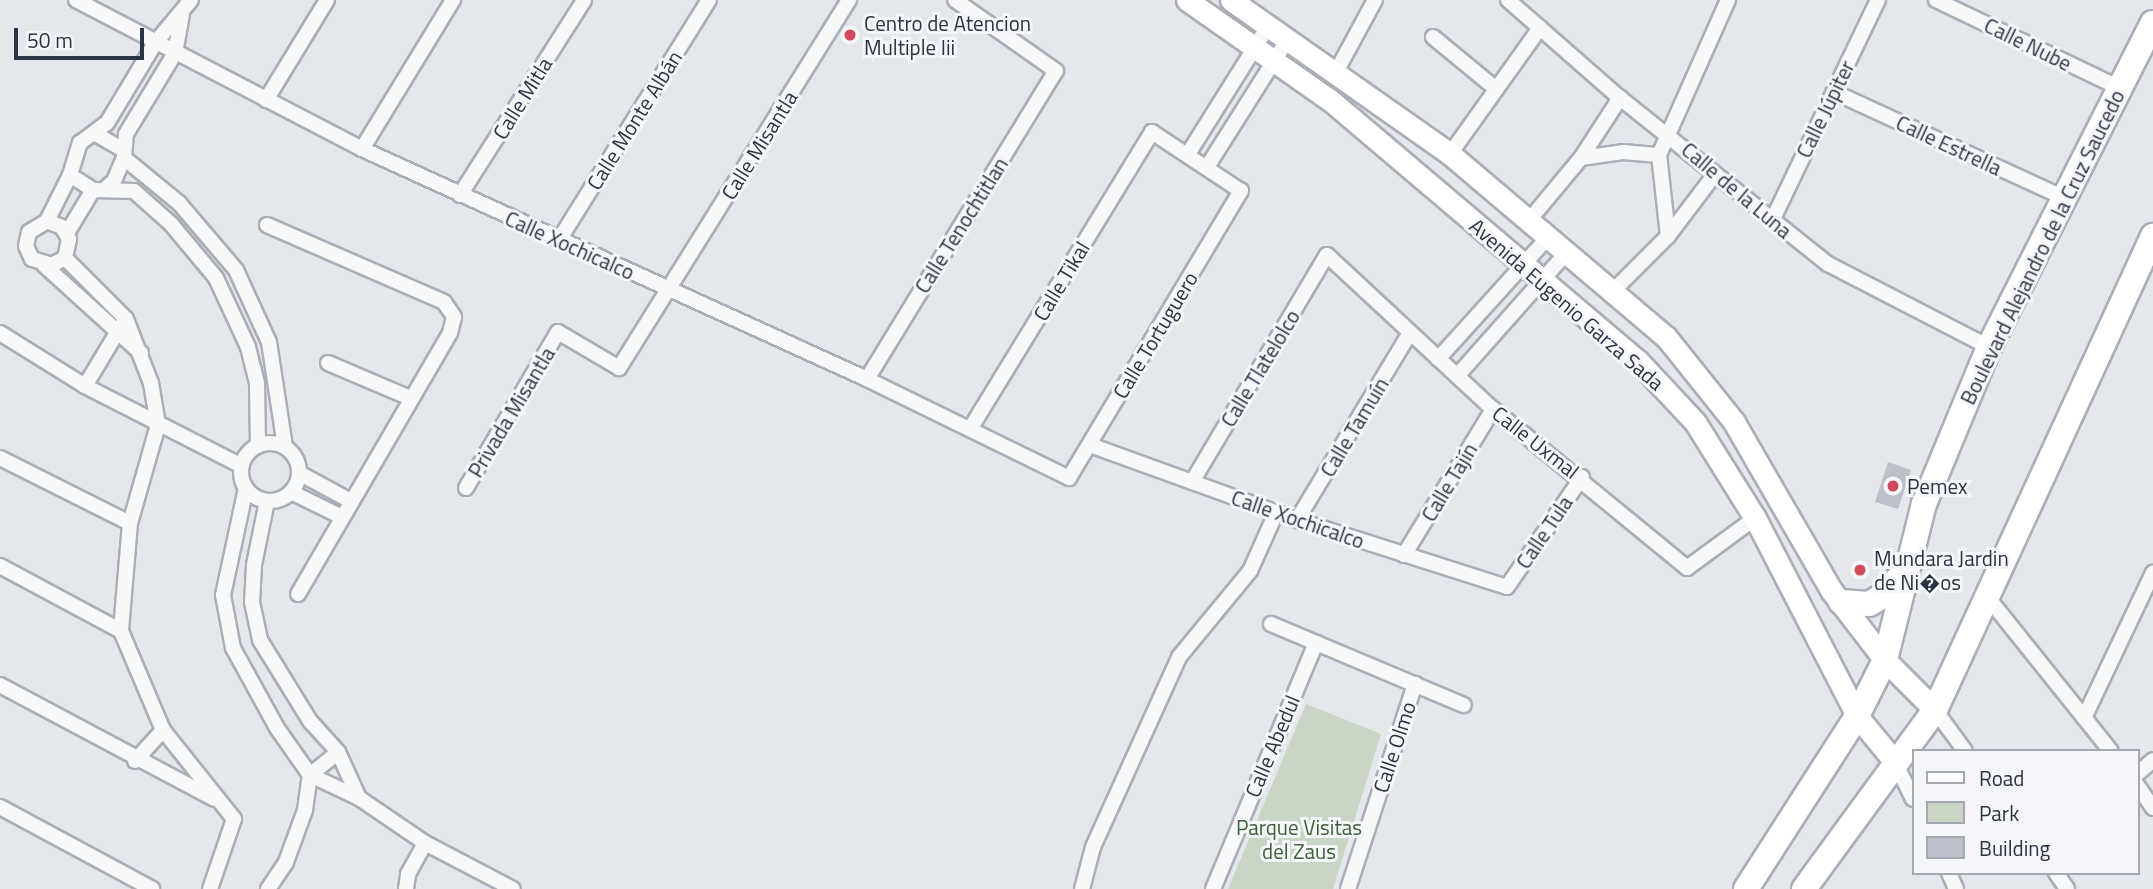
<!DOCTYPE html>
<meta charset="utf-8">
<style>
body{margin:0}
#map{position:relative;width:2153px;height:889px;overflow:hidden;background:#e4e7ec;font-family:"Titillium Web",sans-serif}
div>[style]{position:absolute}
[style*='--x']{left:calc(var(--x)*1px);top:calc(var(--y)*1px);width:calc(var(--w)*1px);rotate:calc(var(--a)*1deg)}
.green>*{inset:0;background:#c9d6c5}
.building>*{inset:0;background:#bbc0ca}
.roads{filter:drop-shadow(2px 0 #a9aeb7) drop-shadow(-2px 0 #a9aeb7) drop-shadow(0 2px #a9aeb7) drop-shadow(0 -2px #a9aeb7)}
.minor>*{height:14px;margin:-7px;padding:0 7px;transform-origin:7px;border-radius:7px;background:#f7f8fa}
.minor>.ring{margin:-7px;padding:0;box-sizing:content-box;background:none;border:14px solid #f7f8fa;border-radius:50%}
.secondary>*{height:21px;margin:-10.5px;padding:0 10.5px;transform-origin:10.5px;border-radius:10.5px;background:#fff}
.trunk>*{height:24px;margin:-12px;padding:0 12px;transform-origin:12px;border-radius:12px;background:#fff}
.dots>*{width:19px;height:19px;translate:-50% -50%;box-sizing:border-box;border:4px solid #f4f6f9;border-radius:50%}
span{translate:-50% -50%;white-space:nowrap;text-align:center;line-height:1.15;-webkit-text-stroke:6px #f4f6f9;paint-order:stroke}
.poi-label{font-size:21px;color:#2b3445}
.left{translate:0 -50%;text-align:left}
.street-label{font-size:21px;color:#2b3445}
.park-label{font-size:21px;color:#3f6138}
.legend{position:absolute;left:1912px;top:749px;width:228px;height:126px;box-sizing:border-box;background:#f4f6f9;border:2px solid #a4a8b1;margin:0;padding:9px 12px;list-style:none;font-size:21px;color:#2b3445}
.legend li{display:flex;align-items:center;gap:14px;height:35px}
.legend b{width:35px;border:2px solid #a4a8b1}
.scale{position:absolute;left:14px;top:28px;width:130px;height:32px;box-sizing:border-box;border:4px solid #2b3445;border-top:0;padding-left:9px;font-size:21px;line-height:24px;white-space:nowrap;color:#2b3445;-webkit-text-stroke:5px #f4f6f9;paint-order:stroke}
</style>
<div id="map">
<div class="green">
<i style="clip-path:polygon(1306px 704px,1381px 734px,1333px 889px,1228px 889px)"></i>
</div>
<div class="building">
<i style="clip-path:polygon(1888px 462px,1911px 470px,1898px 509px,1875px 502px)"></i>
</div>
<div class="roads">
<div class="minor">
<i style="--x:76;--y:0;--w:322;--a:27.5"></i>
<i style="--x:362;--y:149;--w:555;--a:24.49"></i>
<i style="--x:867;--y:379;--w:225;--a:26.1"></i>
<i style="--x:1069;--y:478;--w:335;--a:-59.1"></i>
<i style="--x:1241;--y:191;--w:107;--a:-146.5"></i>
<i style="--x:1152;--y:132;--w:348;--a:121.5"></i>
<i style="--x:1508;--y:0;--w:149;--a:41.2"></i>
<i style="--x:1620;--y:98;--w:266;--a:38.6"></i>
<i style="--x:1828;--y:264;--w:181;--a:27.3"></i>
<i style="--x:1936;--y:0;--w:204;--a:25.6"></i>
<i style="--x:182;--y:14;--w:40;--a:100"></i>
<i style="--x:175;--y:53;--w:95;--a:121.2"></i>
<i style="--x:126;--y:134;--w:24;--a:95"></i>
<i style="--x:124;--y:158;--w:71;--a:39.3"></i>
<i style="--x:179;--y:203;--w:88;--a:49.6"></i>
<i style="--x:236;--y:270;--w:79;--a:65.4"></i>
<i style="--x:269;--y:342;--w:106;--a:81.3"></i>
<i style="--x:1433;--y:37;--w:82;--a:39.5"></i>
<i style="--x:1336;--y:72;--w:82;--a:-61.6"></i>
<i style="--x:1834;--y:92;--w:253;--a:24.7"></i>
<i style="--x:266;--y:100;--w:117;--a:-58.6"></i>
<i style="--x:94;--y:133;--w:32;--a:30"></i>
<i style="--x:362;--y:149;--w:175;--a:-58.6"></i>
<i style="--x:1188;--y:154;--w:152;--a:-57.9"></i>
<i style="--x:1450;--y:154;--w:155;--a:-54.5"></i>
<i style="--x:1581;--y:158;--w:42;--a:-8.1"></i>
<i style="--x:1623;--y:152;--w:36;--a:5"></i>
<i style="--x:1207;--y:167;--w:151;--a:-57.7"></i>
<i style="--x:70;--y:175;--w:27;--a:33"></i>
<i style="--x:93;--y:190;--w:41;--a:1.4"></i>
<i style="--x:134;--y:191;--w:50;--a:41.7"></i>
<i style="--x:171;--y:224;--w:70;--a:50.2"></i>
<i style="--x:216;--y:278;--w:76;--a:65.1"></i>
<i style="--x:248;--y:347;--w:37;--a:76"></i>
<i style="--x:257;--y:383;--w:63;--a:89.1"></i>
<i style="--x:104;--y:190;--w:13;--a:-42"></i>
<i style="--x:114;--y:181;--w:25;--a:-67"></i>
<i style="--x:460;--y:195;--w:231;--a:-57.5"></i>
<i style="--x:1531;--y:218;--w:78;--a:-50.2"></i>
<i style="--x:1581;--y:158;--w:72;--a:-57"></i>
<i style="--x:1773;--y:219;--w:243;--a:-64.4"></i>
<i style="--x:47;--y:221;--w:16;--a:22"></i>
<i style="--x:62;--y:227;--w:14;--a:60"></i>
<i style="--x:69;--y:239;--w:19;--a:102"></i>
<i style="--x:65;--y:258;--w:15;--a:152"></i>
<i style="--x:52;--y:265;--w:21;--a:-163"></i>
<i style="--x:32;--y:259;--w:14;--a:-115"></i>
<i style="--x:26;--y:246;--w:14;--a:-78"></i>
<i style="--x:29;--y:232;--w:21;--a:-31"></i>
<i style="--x:47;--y:221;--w:51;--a:-63.4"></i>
<i style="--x:70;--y:175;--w:34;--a:-73"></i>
<i style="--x:80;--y:143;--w:34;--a:-37"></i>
<i style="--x:107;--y:123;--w:93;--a:-59"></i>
<i style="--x:155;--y:43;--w:56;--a:-50.1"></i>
<i style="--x:267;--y:225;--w:193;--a:23.5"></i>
<i style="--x:444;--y:302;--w:18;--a:56"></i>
<i style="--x:454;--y:317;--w:16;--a:104"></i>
<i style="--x:450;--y:333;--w:302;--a:120.2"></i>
<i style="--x:67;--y:233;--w:50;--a:-58.8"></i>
<i style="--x:1668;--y:236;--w:81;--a:-96.3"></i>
<i style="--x:1659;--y:155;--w:170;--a:-66"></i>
<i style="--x:559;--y:240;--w:283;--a:-58"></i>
<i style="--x:65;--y:258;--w:86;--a:45"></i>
<i style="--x:126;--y:319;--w:69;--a:68.7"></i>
<i style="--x:151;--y:383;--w:43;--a:80.5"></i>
<i style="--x:158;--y:425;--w:102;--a:105.9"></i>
<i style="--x:130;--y:523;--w:108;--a:94.8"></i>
<i style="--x:121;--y:631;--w:108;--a:67"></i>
<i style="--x:163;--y:730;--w:114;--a:51.4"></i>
<i style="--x:234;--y:819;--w:74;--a:108.9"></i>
<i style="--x:44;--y:265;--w:131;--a:42.2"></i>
<i style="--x:1614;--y:290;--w:76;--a:-45"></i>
<i style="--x:1668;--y:236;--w:78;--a:-52.8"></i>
<i style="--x:0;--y:333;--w:100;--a:31.9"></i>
<i style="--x:85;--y:386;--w:176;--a:27"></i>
<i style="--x:1438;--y:359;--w:167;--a:-47.9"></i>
<i style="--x:328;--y:363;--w:89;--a:23.1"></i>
<i style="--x:1457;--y:376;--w:167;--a:-48.4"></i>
<i style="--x:867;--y:379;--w:361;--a:-58.5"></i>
<i style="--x:1056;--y:71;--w:123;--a:-144.9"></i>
<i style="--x:85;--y:386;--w:70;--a:-59"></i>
<i class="ring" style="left:241px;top:443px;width:44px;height:44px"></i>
<i style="--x:1090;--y:445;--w:220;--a:19.9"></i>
<i style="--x:1297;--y:520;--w:220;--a:17.7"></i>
<i style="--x:1507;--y:587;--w:133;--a:-55.7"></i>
<i style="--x:0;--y:458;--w:145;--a:26.6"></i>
<i style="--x:299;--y:473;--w:57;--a:28.4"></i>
<i style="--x:1192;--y:482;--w:264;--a:-59.3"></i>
<i style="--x:1327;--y:255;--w:226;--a:42.9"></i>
<i style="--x:1493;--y:409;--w:251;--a:39.3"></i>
<i style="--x:1687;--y:568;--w:84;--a:-36.3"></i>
<i style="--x:246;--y:488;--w:109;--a:102.1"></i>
<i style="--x:223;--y:595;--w:54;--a:79.3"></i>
<i style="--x:233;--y:648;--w:91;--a:61.2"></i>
<i style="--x:277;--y:728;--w:57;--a:54.9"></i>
<i style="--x:310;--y:775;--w:54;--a:25.1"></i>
<i style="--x:359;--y:798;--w:80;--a:34.3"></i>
<i style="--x:425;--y:843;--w:99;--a:27.6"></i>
<i style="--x:466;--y:488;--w:181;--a:-59.5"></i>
<i style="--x:558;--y:332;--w:71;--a:30.5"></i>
<i style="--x:619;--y:368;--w:434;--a:-58"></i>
<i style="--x:291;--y:492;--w:55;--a:26.1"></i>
<i style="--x:267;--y:501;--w:65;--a:101.5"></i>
<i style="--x:254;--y:565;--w:37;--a:93"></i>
<i style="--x:252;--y:602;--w:39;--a:78"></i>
<i style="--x:260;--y:640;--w:95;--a:58.3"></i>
<i style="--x:310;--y:721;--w:42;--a:47.9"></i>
<i style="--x:338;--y:752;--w:51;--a:65.5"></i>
<i style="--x:1297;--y:520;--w:218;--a:-58.9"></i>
<i style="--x:1404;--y:555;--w:171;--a:-58.6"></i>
<i style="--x:0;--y:566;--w:137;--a:28.2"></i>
<i style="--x:1985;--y:594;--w:201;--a:51.3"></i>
<i style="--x:1271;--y:624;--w:209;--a:22.8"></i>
<i style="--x:0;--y:685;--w:242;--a:28"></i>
<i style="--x:1935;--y:710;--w:51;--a:53.8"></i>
<i style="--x:2084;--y:718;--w:161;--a:-64.6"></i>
<i style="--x:135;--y:761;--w:42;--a:-47.9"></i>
<i style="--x:1895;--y:762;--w:41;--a:64.1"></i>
<i style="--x:2137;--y:774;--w:21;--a:-41"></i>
<i style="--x:2137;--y:785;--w:28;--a:55"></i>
<i style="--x:0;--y:807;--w:173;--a:28.3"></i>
<i style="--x:1949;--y:873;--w:17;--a:66"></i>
<i style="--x:2056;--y:873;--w:19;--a:55"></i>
<i style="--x:268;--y:889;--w:32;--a:-56"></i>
<i style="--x:286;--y:862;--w:55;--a:-69.9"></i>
<i style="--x:305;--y:810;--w:35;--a:-82"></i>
<i style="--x:310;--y:775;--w:36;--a:-39"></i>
<i style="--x:406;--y:889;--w:15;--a:-82"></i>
<i style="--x:408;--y:874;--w:35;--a:-61"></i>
<i style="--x:1082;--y:889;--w:43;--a:-75.3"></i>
<i style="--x:1093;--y:847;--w:209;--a:-65.6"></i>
<i style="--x:1179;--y:657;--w:112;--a:-50.5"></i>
<i style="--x:1250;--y:571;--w:64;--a:-65.9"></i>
<i style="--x:1213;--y:889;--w:267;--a:-67.3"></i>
<i style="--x:1348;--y:889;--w:216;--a:-71.9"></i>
</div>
<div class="secondary">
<i style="--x:1187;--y:0;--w:174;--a:35"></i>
<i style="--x:1330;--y:100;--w:402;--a:40.3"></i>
<i style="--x:1637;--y:360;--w:85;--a:46.9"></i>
<i style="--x:1695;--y:422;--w:113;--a:58"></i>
<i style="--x:1755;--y:518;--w:223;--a:62.7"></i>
<i style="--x:1857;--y:716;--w:60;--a:50.4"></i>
<i style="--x:1231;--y:0;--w:268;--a:35.1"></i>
<i style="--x:1450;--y:154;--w:283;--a:40.3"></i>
<i style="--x:1666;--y:337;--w:109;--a:51.3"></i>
<i style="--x:1734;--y:422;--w:194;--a:60"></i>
<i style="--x:1831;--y:590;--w:88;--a:52.4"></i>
<i style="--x:1885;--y:660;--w:71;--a:45"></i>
</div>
<div class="trunk">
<i style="--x:1841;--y:602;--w:28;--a:4"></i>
<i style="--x:1869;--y:604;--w:20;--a:-30"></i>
<i style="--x:1886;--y:594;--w:28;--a:-52"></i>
<i style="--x:1746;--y:889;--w:206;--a:-57.3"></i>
<i style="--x:1857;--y:716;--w:63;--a:-63.4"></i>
<i style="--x:1885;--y:660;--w:161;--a:-76"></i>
<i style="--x:1924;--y:504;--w:170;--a:-67.5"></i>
<i style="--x:1989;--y:347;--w:363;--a:-63.2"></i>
<i style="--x:1804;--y:889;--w:222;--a:-53.8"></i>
<i style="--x:1935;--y:710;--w:522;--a:-65.3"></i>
</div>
</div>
<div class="dots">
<i style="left:850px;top:35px;background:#d1495b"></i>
<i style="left:1893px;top:486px;background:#d1495b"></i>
<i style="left:1860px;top:570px;background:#d1495b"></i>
</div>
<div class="poi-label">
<span class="left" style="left:864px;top:35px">Centro de Atencion<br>Multiple Iii</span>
<span class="left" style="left:1907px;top:486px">Pemex</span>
<span class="left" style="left:1874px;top:570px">Mundara Jardin<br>de Ni�os</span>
</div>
<div class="street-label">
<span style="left:2028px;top:44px;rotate:26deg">Calle Nube</span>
<span style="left:522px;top:98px;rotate:-58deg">Calle Mitla</span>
<span style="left:1825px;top:109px;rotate:-64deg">Calle Júpiter</span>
<span style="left:634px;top:120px;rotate:-58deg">Calle Monte Albán</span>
<span style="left:759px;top:145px;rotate:-58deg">Calle Misantla</span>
<span style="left:1949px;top:145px;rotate:25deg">Calle Estrella</span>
<span style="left:1737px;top:190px;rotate:40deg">Calle de la Luna</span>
<span style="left:961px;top:225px;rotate:-58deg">Calle Tenochtitlan</span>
<span style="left:570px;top:245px;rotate:24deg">Calle Xochicalco</span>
<span style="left:2042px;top:247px;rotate:-64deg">Boulevard Alejandro de la Cruz Saucedo</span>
<span style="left:1061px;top:281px;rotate:-59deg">Calle Tikal</span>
<span style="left:1567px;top:304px;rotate:41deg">Avenida Eugenio Garza Sada</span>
<span style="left:1155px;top:335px;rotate:-59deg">Calle Tortuguero</span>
<span style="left:1260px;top:368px;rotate:-59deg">Calle Tlatelolco</span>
<span style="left:511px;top:412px;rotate:-59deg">Privada Misantla</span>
<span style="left:1354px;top:427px;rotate:-59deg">Calle Tamuín</span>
<span style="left:1536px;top:442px;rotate:38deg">Calle Uxmal</span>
<span style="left:1449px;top:482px;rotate:-59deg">Calle Tajín</span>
<span style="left:1298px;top:519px;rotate:19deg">Calle Xochicalco</span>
<span style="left:1544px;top:532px;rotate:-56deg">Calle Tula</span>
<span style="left:1272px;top:746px;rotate:-67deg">Calle Abedul</span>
<span style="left:1394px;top:747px;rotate:-72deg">Calle Olmo</span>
</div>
<div class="park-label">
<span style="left:1299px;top:839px">Parque Visitas<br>del Zaus</span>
</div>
<ul class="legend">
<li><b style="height:9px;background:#fff"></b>Road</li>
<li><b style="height:19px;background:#c9d6c5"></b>Park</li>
<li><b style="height:19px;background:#bbc0ca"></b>Building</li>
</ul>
<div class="scale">50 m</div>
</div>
